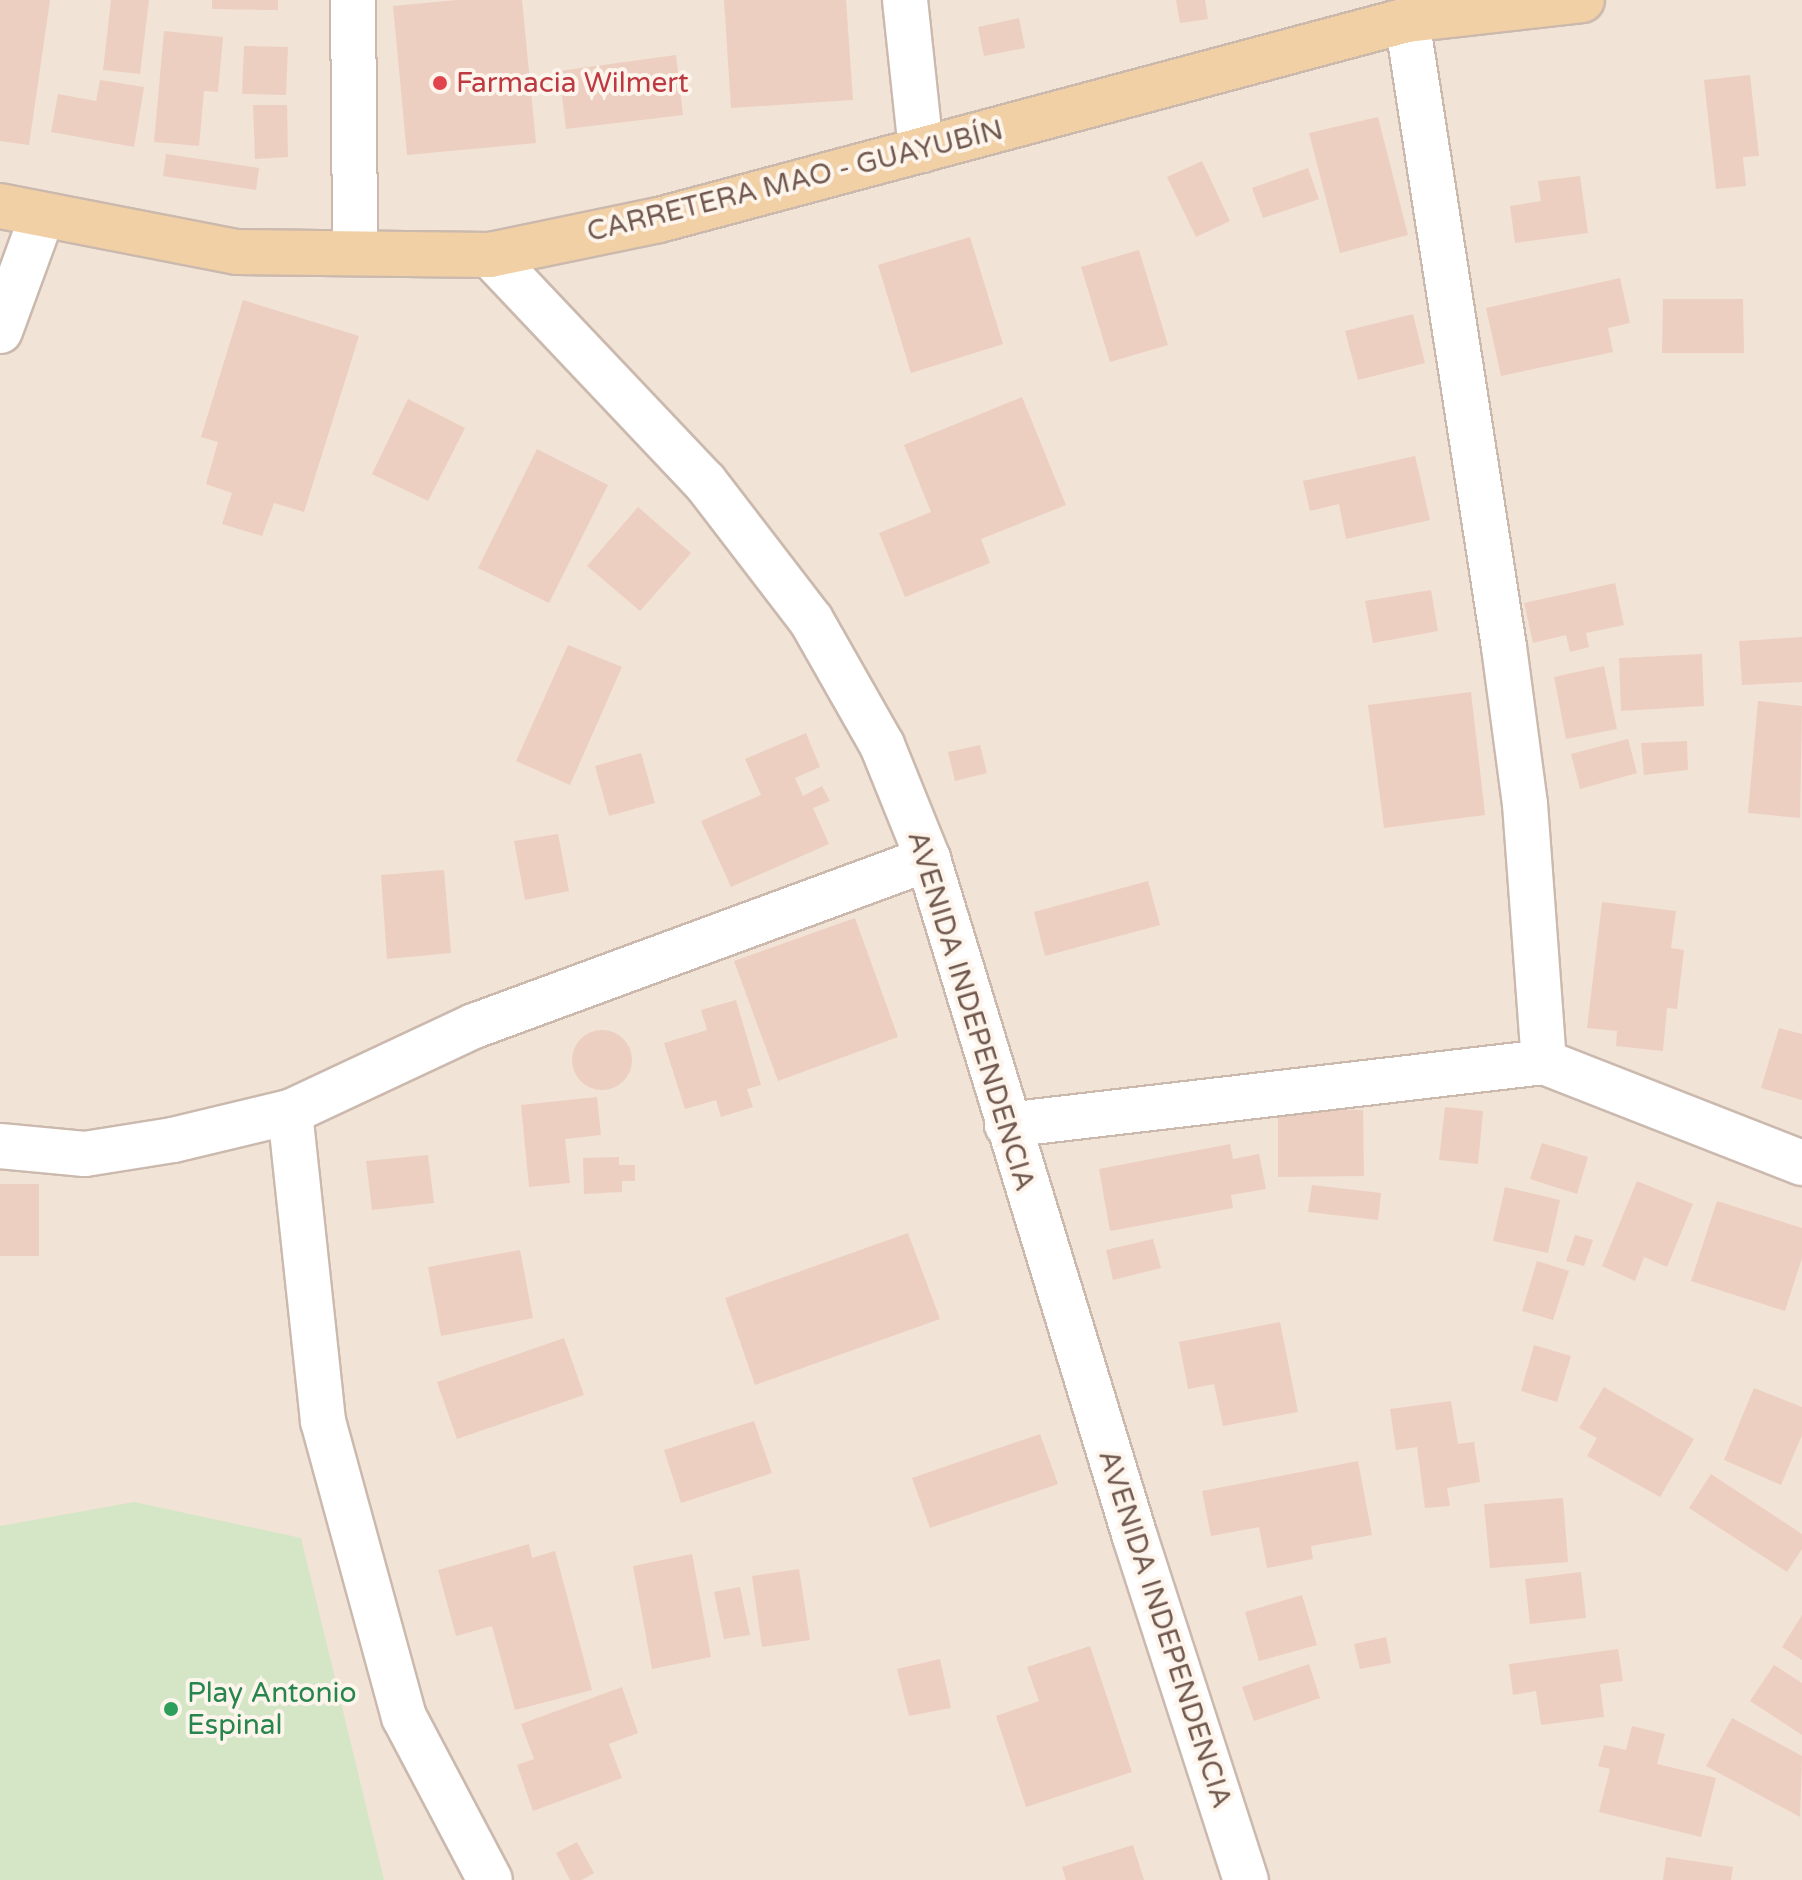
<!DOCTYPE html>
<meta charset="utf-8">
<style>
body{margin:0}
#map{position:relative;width:1802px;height:1880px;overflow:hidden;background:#faf1e7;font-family:"Varela Round",sans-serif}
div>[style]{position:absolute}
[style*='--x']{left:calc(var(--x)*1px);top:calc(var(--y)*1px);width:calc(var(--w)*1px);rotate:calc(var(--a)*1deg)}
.residential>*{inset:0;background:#f1e3d6}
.green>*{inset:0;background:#d5e6c6}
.building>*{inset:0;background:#edcfc1}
.round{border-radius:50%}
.roads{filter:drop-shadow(2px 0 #cbb9ae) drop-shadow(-2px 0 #cbb9ae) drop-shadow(0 2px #cbb9ae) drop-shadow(0 -2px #cbb9ae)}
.minor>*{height:44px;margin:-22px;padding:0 22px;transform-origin:22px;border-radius:22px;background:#fff}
.major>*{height:44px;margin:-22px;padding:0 22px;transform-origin:22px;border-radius:22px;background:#f2d0a6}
.dots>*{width:22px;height:22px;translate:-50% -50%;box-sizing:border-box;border:4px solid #fdf5ec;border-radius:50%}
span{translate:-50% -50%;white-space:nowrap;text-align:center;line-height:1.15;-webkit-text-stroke:8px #fdf5ec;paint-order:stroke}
.health-label{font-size:28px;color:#be3a42}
.left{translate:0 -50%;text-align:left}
.street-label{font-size:28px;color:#71584e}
.leisure-label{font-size:28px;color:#27864d}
</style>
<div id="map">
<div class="residential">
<i style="clip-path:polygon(0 0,1802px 0,1802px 1880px,0 1880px)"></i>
</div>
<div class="green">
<i style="clip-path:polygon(134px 1502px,301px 1538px,384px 1880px,0 1880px,0 1526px)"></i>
</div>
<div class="building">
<i style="clip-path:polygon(0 0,50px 0,29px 145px,0 141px)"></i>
<i style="clip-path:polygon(111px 0,149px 0,140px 74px,103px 70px)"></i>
<i style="clip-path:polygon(212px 0,278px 0,278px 10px,212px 9px)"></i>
<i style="clip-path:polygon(457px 0,522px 0,536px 143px,407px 155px,393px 6px)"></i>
<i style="clip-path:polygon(724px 0,846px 0,853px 100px,731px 108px)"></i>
<i style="clip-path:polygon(1176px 0,1205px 0,1208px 19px,1180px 23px)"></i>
<i style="clip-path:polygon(1019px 18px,1025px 48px,984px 56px,978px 27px)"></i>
<i style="clip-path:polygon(164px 31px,223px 37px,218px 92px,204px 91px,199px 146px,154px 142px)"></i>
<i style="clip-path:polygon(244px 46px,288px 47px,286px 95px,242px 94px)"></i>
<i style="clip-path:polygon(676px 55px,683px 115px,566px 129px,559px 71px)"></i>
<i style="clip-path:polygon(1750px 75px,1759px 156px,1743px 157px,1746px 186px,1716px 189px,1704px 80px)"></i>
<i style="clip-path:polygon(100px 80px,144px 87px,134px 147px,51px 132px,58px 94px,96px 101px)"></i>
<i style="clip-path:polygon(253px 105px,287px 105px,288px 157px,255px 159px)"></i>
<i style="clip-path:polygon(1378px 117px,1408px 235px,1340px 253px,1309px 133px)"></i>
<i style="clip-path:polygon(166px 154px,259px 168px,256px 190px,163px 176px)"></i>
<i style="clip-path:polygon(1202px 161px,1230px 221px,1196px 237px,1167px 177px)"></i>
<i style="clip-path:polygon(1308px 168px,1319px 199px,1263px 218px,1252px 188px)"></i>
<i style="clip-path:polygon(1580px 176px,1588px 233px,1515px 243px,1510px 206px,1541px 201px,1538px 181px)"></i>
<i style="clip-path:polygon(970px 237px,1003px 344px,911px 373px,878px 265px)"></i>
<i style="clip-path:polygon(1139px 250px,1168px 345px,1110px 362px,1081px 267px)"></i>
<i style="clip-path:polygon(1620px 278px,1630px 323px,1608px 328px,1613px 352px,1501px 376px,1486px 308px)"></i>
<i style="clip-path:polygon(1663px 299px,1743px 299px,1744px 353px,1662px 353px)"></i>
<i style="clip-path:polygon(243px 300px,359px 336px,304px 512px,274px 503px,262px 536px,222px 524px,232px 493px,206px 484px,218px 442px,201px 437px)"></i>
<i style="clip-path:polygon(1413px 314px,1425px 363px,1358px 380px,1345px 331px)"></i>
<i style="clip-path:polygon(1022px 397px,1066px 505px,981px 539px,990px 563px,905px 597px,879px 533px,931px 512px,904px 445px)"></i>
<i style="clip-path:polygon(408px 399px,465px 428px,428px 501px,372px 474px)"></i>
<i style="clip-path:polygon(537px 449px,608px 485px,549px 603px,478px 568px)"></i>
<i style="clip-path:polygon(1415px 456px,1430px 520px,1346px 539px,1339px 504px,1310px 511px,1303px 481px)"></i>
<i style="clip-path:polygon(638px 507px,691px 553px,640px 611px,587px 566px)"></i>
<i style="clip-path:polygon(1615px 583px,1624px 625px,1586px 633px,1589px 647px,1570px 652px,1566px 635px,1533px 643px,1524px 603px)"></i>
<i style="clip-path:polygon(1431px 590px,1438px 631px,1373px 643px,1365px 601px)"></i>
<i style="clip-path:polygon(1802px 637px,1802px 682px,1742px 685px,1739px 641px)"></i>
<i style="clip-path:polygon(568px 645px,622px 667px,570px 785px,516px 761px)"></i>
<i style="clip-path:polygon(1702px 654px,1704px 706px,1621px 711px,1619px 658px)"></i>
<i style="clip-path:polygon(1604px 666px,1617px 729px,1566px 739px,1554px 677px)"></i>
<i style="clip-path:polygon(1471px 692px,1485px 815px,1384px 828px,1368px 705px)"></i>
<i style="clip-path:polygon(1758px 701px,1802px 706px,1800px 818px,1748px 813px)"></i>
<i style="clip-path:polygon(806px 733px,820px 767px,795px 778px,803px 796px,822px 786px,830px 801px,813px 808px,829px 844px,731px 887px,701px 821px,761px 795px,745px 759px)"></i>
<i style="clip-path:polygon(1628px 739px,1637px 773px,1580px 789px,1571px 754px)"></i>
<i style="clip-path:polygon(1687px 741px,1688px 770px,1644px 775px,1641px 743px)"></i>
<i style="clip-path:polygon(980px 745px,987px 773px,955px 781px,948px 752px)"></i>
<i style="clip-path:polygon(641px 753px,655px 803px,609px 816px,595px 766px)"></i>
<i style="clip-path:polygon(558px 834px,569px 891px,525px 900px,514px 841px)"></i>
<i style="clip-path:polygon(444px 870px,451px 953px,387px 959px,381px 875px)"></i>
<i style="clip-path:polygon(1148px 881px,1160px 925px,1045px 956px,1034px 912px)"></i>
<i style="clip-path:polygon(1602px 902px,1676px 911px,1671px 948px,1684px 950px,1677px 1009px,1667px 1008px,1663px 1051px,1616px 1046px,1617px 1031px,1587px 1028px)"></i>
<i style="clip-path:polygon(855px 918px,898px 1037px,778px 1081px,734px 961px)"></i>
<i style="clip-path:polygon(736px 1000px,761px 1085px,747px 1089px,753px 1107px,721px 1117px,716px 1100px,685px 1109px,664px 1043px,707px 1030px,701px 1010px)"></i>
<i style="clip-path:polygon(1779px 1028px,1802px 1034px,1802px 1100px,1761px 1088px)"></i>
<i class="round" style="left:572px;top:1030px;width:60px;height:60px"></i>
<i style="clip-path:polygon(597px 1097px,601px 1135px,565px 1139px,570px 1183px,529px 1187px,521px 1105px)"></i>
<i style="clip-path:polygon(1445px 1107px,1483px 1111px,1478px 1164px,1439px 1160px)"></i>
<i style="clip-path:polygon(1278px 1109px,1363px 1110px,1364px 1176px,1278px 1177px)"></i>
<i style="clip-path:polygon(1542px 1143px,1588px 1157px,1577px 1194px,1530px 1179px)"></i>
<i style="clip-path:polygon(1230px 1144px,1233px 1159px,1259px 1154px,1266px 1189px,1231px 1195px,1233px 1208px,1110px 1231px,1099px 1169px)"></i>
<i style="clip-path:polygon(428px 1155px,434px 1203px,372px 1210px,366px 1161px)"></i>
<i style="clip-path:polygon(619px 1157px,619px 1165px,635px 1165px,635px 1181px,622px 1181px,622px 1192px,584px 1194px,583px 1158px)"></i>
<i style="clip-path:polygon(1637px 1181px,1693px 1204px,1667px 1267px,1644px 1257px,1635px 1281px,1602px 1266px)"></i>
<i style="clip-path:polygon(0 1184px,39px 1184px,39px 1256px,0 1256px)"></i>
<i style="clip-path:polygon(1312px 1185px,1381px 1193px,1378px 1220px,1308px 1212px)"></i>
<i style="clip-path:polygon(1505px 1187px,1560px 1200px,1548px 1253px,1493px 1241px)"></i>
<i style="clip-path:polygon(1717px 1201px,1802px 1228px,1802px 1258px,1785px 1311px,1691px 1281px)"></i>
<i style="clip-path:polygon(908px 1233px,940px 1319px,755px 1385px,725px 1298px)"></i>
<i style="clip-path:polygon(1575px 1235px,1593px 1240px,1584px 1266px,1566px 1261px)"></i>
<i style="clip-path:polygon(1153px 1239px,1161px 1268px,1113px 1280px,1106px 1250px)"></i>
<i style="clip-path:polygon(520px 1250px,533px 1318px,441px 1336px,428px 1267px)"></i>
<i style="clip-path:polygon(1537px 1261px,1569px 1271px,1553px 1320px,1522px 1311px)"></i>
<i style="clip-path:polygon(1280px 1322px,1298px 1412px,1223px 1426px,1214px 1384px,1188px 1389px,1179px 1342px)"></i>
<i style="clip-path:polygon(564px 1338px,584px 1395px,457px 1439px,437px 1382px)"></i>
<i style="clip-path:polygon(1534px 1345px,1571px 1356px,1557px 1402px,1521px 1391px)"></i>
<i style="clip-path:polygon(1604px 1387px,1694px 1439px,1660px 1497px,1587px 1456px,1597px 1438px,1579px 1428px)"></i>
<i style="clip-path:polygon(1754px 1388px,1802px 1407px,1802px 1435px,1781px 1485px,1724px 1460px)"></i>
<i style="clip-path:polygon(1451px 1401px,1458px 1444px,1474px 1442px,1480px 1482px,1447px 1488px,1450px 1506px,1425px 1508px,1417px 1447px,1396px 1450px,1390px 1409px)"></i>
<i style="clip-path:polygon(754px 1421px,772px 1473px,681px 1503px,664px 1450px)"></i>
<i style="clip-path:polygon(1040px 1434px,1058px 1484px,930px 1528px,912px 1478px)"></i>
<i style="clip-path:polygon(1358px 1461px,1372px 1535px,1311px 1546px,1313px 1559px,1267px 1568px,1259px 1527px,1211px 1536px,1202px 1491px)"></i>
<i style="clip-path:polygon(1711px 1474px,1802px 1534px,1802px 1549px,1787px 1572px,1689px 1508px)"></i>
<i style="clip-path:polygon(1563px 1498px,1568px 1562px,1490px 1568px,1484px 1504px)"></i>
<i style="clip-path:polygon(529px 1544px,532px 1558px,555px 1551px,592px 1690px,515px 1710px,492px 1626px,456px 1636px,438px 1570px)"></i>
<i style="clip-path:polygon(692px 1554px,711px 1657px,652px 1669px,633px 1566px)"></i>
<i style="clip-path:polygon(799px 1569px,810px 1640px,762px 1647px,752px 1576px)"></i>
<i style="clip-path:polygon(1581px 1572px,1586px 1618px,1530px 1624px,1525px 1579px)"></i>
<i style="clip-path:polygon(740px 1587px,750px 1635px,724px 1639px,714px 1592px)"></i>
<i style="clip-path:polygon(1302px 1595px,1317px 1645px,1259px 1661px,1245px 1612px)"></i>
<i style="clip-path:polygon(1802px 1615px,1802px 1660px,1782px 1647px)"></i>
<i style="clip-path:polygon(1386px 1637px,1391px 1663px,1360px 1669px,1354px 1644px)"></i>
<i style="clip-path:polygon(1090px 1646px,1132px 1772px,1026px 1807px,996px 1716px,1039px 1701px,1027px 1667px)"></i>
<i style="clip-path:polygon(1618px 1649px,1623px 1681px,1600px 1684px,1604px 1717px,1541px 1725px,1536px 1691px,1513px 1695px,1509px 1664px)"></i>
<i style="clip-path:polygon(940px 1659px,951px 1708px,909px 1716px,897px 1669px)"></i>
<i style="clip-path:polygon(1309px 1664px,1320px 1698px,1254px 1721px,1242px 1687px)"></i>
<i style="clip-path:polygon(1774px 1665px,1802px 1683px,1802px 1735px,1750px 1701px)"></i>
<i style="clip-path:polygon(622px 1687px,638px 1733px,609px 1744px,622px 1778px,533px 1811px,517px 1765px,534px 1759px,521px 1724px)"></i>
<i style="clip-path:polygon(1732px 1718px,1802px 1756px,1800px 1817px,1706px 1766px)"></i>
<i style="clip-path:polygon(1632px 1726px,1665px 1734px,1657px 1764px,1716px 1778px,1701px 1837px,1599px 1812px,1610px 1769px,1598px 1766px,1604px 1745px,1626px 1750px)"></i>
<i style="clip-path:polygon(577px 1842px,594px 1873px,582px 1880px,570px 1880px,556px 1853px)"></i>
<i style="clip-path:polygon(1133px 1845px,1144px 1880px,1066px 1880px,1062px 1867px)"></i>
<i style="clip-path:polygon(1666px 1857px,1733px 1867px,1731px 1880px,1663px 1880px)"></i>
</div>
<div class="roads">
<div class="minor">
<i style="--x:353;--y:0;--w:251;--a:89.5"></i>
<i style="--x:905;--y:0;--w:151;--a:83.9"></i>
<i style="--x:1407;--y:20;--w:634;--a:81.21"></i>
<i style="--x:1504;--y:647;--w:158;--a:82.4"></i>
<i style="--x:1525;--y:804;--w:259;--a:85.8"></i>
<i style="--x:490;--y:255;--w:313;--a:46.6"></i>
<i style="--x:705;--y:482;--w:174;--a:52.5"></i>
<i style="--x:811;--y:620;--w:144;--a:60.4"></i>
<i style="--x:882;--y:745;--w:123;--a:68"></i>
<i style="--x:928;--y:859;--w:709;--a:73.02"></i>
<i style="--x:1135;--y:1537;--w:361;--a:72.1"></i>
<i style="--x:0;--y:331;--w:122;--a:-69.9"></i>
<i style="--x:290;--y:1112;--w:311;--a:83.9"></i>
<i style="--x:323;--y:1421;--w:307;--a:74.7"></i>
<i style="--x:404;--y:1717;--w:184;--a:62.2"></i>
<i style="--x:1007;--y:1125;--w:541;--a:-6.69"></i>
<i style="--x:1544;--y:1062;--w:277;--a:21.4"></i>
<i style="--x:0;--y:1146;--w:85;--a:5.4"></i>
<i style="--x:85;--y:1154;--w:89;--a:-9"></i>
<i style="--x:173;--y:1140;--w:120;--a:-13.5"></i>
<i style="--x:290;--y:1112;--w:203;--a:-25.1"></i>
<i style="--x:474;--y:1026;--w:484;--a:-20.2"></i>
</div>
<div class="major">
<i style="--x:0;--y:206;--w:241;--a:11"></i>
<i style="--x:237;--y:252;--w:253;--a:0.7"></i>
<i style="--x:490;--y:255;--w:173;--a:-11.7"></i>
<i style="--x:659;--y:220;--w:774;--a:-14.97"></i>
<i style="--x:1407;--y:20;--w:176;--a:-6.5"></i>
</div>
</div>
<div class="dots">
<i style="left:440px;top:83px;background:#e0444e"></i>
<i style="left:171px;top:1709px;background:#2e9e5b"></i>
</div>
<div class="health-label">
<span class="left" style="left:456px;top:83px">Farmacia Wilmert</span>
</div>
<div class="street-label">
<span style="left:795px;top:181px;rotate:-14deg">CARRETERA MAO - GUAYUBÍN</span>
<span style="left:971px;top:1011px;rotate:73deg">AVENIDA INDEPENDENCIA</span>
<span style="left:1165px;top:1629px;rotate:72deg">AVENIDA INDEPENDENCIA</span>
</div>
<div class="leisure-label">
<span class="left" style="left:187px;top:1709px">Play Antonio<br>Espinal</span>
</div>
</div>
